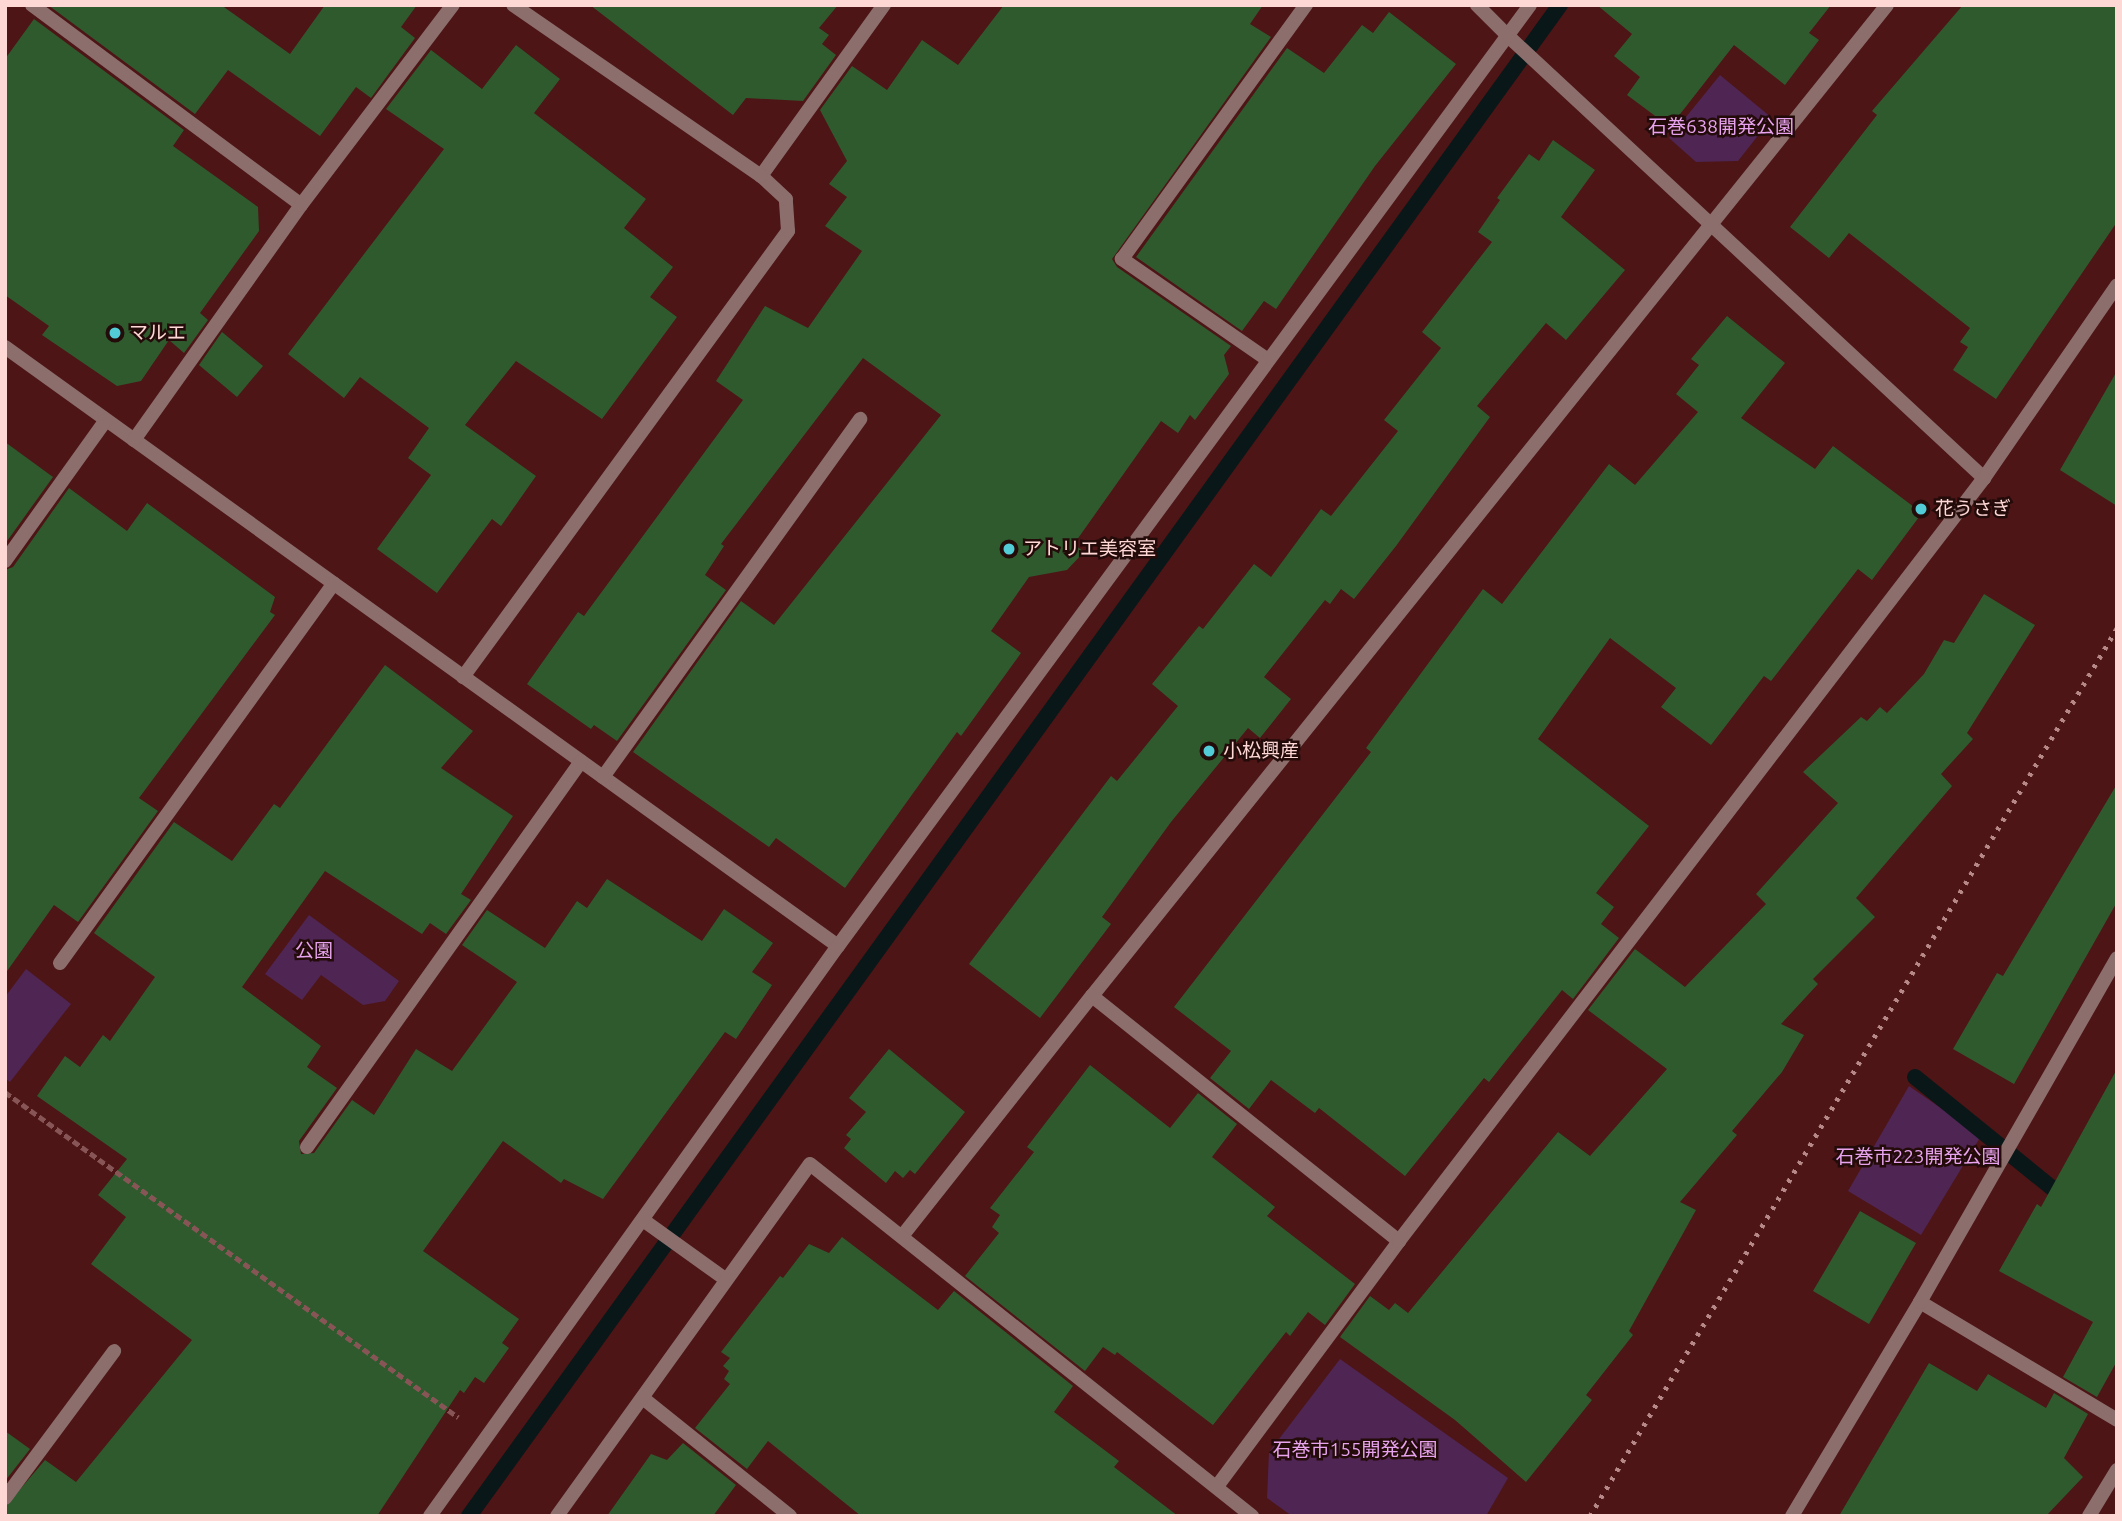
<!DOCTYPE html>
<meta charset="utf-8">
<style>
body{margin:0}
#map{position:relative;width:2122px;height:1521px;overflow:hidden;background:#4d1516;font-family:Ubuntu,"Noto Sans JP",sans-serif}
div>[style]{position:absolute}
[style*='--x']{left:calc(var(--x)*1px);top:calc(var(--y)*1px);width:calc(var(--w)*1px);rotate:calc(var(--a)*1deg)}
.green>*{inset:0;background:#4f2553}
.stream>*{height:16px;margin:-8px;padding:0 8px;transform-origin:8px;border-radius:8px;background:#0a1718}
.building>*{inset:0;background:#2f5a2e}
.path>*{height:4.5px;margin-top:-2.25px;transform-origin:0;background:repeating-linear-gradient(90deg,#875555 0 7px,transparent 0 10.5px)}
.service>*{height:14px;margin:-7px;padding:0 7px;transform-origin:7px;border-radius:7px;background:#8c6e6c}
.minor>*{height:14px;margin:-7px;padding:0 7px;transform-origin:7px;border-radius:7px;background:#8c6e6c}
.tertiary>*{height:14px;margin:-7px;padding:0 7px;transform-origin:7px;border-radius:7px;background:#8c6e6c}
.rail>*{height:5px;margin-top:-2.5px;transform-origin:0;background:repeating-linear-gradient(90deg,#b68887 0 3.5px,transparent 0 10.5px)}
.dots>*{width:19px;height:19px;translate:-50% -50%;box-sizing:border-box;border:4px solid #230b0a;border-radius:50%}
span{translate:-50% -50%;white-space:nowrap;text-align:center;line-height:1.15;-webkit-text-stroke:5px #230b0a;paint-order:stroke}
.park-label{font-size:19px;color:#e7a3ee}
.poi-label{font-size:19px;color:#fed8d5}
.left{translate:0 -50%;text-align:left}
.frame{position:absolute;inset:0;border:7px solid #fed8d5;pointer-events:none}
</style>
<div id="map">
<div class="green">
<i style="clip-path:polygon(1720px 75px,1772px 118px,1738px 161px,1696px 162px,1669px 138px)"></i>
<i style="clip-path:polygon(309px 915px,399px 981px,385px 1001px,363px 1005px,321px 975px,302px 1000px,265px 974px)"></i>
<i style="clip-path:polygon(26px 969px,71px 1004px,10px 1082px,5px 1078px,5px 997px)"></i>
<i style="clip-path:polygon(1909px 1086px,1981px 1136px,1921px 1235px,1848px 1191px)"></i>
<i style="clip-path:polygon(1340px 1359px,1508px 1478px,1486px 1516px,1292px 1516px,1267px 1498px,1269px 1452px)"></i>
</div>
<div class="stream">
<i style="--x:1915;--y:1077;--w:196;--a:39"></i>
<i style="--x:469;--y:1516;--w:1864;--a:-54.17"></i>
</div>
<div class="building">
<i style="clip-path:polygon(48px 5px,221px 5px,290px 54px,325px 5px,417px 5px,401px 27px,415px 38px,371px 98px,356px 87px,320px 136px,228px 70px,195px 114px)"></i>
<i style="clip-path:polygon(590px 5px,838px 5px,819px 28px,829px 35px,822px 44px,836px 55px,803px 101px,746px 98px,733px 115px)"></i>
<i style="clip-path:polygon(1004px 5px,1263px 5px,1250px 24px,1271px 37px,1112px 259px,1117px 267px,1231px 346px,1224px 355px,1229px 374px,1195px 420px,1190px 415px,1178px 433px,1161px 421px,1074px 544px,1084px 552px,1067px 570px,1029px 577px,991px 631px,1021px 653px,961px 736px,957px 732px,845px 888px,776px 838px,769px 847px,633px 752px,741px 601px,774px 625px,941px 415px,863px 358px,721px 544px,724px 546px,705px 575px,726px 590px,617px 741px,594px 725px,591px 729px,527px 684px,578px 612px,584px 616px,743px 400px,716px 381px,765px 306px,808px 328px,862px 251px,825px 226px,847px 197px,829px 184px,847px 161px,820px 110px,852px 66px,887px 90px,922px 40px,958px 65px)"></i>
<i style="clip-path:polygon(1597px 5px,1831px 5px,1809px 33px,1819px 40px,1785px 85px,1734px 45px,1670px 127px,1627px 95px,1640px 77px,1614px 56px,1632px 34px)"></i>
<i style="clip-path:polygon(1963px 5px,2117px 5px,2117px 222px,1996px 399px,1953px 370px,1968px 347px,1960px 342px,1970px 328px,1849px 233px,1829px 258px,1790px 227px,1877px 115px,1872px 111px)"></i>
<i style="clip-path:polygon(1389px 12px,1456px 64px,1375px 166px,1276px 309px,1264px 301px,1242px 331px,1136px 257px,1287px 48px,1324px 73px,1362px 25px,1373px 33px)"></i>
<i style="clip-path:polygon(34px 19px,184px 130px,173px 146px,258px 207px,259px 231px,200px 313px,208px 320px,184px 353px,169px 340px,141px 381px,117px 386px,42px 335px,49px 326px,5px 295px,5px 59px)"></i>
<i style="clip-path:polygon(516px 45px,560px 79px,534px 113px,646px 199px,624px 228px,673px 267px,650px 297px,677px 317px,602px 419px,516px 361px,465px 425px,536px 476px,501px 526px,492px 519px,437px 593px,377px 549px,431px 475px,408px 458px,429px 428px,360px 377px,344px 398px,288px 354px,444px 149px,386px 109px,431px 50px,482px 89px)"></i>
<i style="clip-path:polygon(1553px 140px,1595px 170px,1561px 217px,1625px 270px,1566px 340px,1546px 323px,1477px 406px,1490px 417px,1396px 546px,1354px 599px,1341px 589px,1330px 604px,1325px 600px,1264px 677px,1291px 699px,1260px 738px,1248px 728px,1171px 822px,1102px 917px,1111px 924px,1040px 1018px,969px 964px,1111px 776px,1117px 781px,1178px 706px,1152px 684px,1199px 626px,1203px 629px,1254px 564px,1271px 577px,1321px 509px,1331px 516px,1398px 431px,1384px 420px,1441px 348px,1422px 332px,1492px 242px,1478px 232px,1500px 200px,1497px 198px,1529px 154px,1539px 161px)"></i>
<i style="clip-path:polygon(1727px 316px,1785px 363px,1741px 418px,1815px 469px,1833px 446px,1922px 513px,1872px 580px,1858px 569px,1771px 681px,1764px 676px,1711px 745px,1661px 707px,1676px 688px,1610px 638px,1538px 739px,1649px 826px,1596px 893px,1614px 907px,1601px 924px,1619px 938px,1573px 999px,1562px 990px,1489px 1082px,1484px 1078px,1405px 1176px,1319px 1108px,1315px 1113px,1271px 1080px,1249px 1109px,1210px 1078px,1231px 1051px,1174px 1007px,1371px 752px,1366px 748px,1483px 589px,1502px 604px,1609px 464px,1635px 485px,1698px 412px,1676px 394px,1699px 365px,1691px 359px)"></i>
<i style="clip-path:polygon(222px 332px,263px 366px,237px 397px,199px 365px)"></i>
<i style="clip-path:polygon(2117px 371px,2117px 506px,2060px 470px)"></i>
<i style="clip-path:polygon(5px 442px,53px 477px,5px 544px)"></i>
<i style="clip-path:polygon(69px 488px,127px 531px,147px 503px,275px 597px,270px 612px,275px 615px,139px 798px,158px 811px,78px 922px,54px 905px,5px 974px,5px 570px,13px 567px)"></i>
<i style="clip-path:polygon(1984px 594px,2035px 625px,1967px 733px,1973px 739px,1941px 774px,1952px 786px,1856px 898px,1875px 917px,1813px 979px,1818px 984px,1781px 1024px,1804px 1035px,1782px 1072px,1732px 1131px,1737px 1135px,1680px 1202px,1696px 1210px,1629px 1331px,1633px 1335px,1586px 1395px,1592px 1400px,1526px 1482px,1455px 1420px,1340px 1337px,1370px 1296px,1389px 1310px,1395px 1303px,1408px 1313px,1558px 1132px,1590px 1156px,1667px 1069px,1588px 1010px,1635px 949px,1685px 987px,1766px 904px,1756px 894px,1838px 803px,1803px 772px,1861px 717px,1867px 721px,1880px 707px,1887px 713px,1924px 674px,1944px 640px,1954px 643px)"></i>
<i style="clip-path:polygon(385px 665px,473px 731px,441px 768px,513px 816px,461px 894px,471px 900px,446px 934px,430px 923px,422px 934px,325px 871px,242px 987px,321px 1046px,307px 1067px,337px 1088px,299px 1141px,301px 1154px,314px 1153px,352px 1100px,374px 1115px,416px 1049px,452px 1071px,517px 982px,462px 945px,487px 910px,545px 948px,577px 901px,587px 908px,607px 879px,702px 941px,724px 909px,773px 943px,752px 972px,772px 985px,736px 1039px,725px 1032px,603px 1199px,564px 1179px,561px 1183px,503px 1141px,423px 1251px,519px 1319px,502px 1343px,509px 1348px,484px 1383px,475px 1377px,464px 1393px,460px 1390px,377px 1516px,5px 1516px,5px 1507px,45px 1460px,76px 1482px,192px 1340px,91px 1264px,126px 1217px,98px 1195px,127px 1159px,37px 1096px,65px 1056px,80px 1067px,103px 1035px,110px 1041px,155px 977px,94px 933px,174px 822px,232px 861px,274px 804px,280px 808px)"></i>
<i style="clip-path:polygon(2117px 784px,2117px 902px,2014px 1084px,1953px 1049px,1997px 973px,2003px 976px)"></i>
<i style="clip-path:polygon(889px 1049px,965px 1112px,915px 1174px,910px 1170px,903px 1178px,895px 1171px,886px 1183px,844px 1148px,851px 1139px,846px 1135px,866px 1112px,849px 1098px)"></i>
<i style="clip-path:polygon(1090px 1065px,1170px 1128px,1198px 1093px,1237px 1124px,1212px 1157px,1275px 1207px,1267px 1216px,1355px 1284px,1325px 1325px,1308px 1312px,1290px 1336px,1286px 1332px,1213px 1425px,1117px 1352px,1115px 1355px,1103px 1347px,1085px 1371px,965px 1276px,999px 1233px,992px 1227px,1000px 1215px,990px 1208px,1034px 1152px,1027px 1147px)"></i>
<i style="clip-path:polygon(2117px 1069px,2117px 1361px,2097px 1397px,2063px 1377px,2093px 1322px,1999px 1271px,2037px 1204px,2041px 1207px)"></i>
<i style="clip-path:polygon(1860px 1211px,1916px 1243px,1869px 1324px,1813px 1291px)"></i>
<i style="clip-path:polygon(842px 1237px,938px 1310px,954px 1291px,1073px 1386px,1054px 1412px,1119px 1461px,1114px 1467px,1178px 1516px,861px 1516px,768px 1441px,747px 1469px,695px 1428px,730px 1384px,724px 1379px,729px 1371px,723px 1366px,730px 1358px,721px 1352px,780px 1276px,783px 1278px,809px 1244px,829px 1253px)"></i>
<i style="clip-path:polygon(1929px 1363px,1977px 1391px,1988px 1374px,2046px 1408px,2054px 1393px,2088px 1414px,2064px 1458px,2083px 1477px,2046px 1516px,1839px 1516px)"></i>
<i style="clip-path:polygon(5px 1431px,30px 1449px,5px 1481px)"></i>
<i style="clip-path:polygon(683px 1443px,736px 1485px,713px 1516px,607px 1516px,651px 1454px,667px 1460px)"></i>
</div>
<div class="path">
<i style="--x:5;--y:1092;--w:558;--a:35.66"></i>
</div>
<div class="service">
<i style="--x:5;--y:1498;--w:183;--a:-53.4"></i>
</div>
<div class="minor">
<i style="--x:32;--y:5;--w:335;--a:36.6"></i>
<i style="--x:1508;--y:36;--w:650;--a:42.88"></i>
<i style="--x:1984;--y:478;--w:234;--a:-55.4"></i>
<i style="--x:761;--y:176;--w:211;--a:-54.3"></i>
<i style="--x:5;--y:347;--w:1026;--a:35.72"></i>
<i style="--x:1268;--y:360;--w:178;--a:-145.3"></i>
<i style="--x:1122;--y:259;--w:314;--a:-54.1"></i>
<i style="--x:134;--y:440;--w:288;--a:-54.6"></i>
<i style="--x:301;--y:205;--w:251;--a:-52.8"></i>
<i style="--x:5;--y:561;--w:173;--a:-54.4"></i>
<i style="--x:463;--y:677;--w:552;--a:-53.92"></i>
<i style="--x:788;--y:231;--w:32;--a:-94"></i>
<i style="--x:786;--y:199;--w:34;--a:-137"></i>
<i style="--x:761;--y:176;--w:301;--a:-145.4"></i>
<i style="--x:603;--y:777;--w:441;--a:-54.3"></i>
<i style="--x:60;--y:963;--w:468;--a:-54.2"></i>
<i style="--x:1092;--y:996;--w:1270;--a:-51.26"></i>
<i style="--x:307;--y:1147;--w:473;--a:-54.6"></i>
<i style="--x:643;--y:1220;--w:101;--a:35.7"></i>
<i style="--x:903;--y:1235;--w:305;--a:-51.7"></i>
<i style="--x:1092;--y:996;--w:393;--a:38.6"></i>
<i style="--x:1920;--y:1302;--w:230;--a:30.9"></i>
<i style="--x:644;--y:1399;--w:187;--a:38.7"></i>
<i style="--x:1218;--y:1485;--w:304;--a:-53.4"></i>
<i style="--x:1399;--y:1241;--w:961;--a:-52.52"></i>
<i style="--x:430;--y:1516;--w:701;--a:-54.41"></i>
<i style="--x:838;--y:946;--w:1168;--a:-53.67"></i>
<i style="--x:557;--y:1516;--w:433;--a:-54.3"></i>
<i style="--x:810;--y:1164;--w:565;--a:38.53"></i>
<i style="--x:1792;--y:1516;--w:249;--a:-59.1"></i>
<i style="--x:1920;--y:1302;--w:396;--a:-60.2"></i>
<i style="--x:2089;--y:1516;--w:54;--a:-58.7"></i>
</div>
<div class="tertiary">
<i style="--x:1477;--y:5;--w:44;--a:45"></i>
</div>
<div class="rail">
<i style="--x:1590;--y:1516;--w:1033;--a:-59.31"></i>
</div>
<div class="dots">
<i style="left:115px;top:333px;background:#52ccd6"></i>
<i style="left:1921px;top:509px;background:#52ccd6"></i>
<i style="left:1009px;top:549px;background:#52ccd6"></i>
<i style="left:1209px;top:751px;background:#52ccd6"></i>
</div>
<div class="park-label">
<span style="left:1721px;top:127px">石巻638開発公園</span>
<span style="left:314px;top:951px">公園</span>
<span style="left:1918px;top:1157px">石巻市223開発公園</span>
<span style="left:1355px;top:1450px">石巻市155開発公園</span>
</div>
<div class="poi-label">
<span class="left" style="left:129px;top:333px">マルエ</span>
<span class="left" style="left:1935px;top:509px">花うさぎ</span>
<span class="left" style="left:1023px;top:549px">アトリエ美容室</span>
<span class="left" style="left:1223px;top:751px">小松興産</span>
</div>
<div class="frame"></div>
</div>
